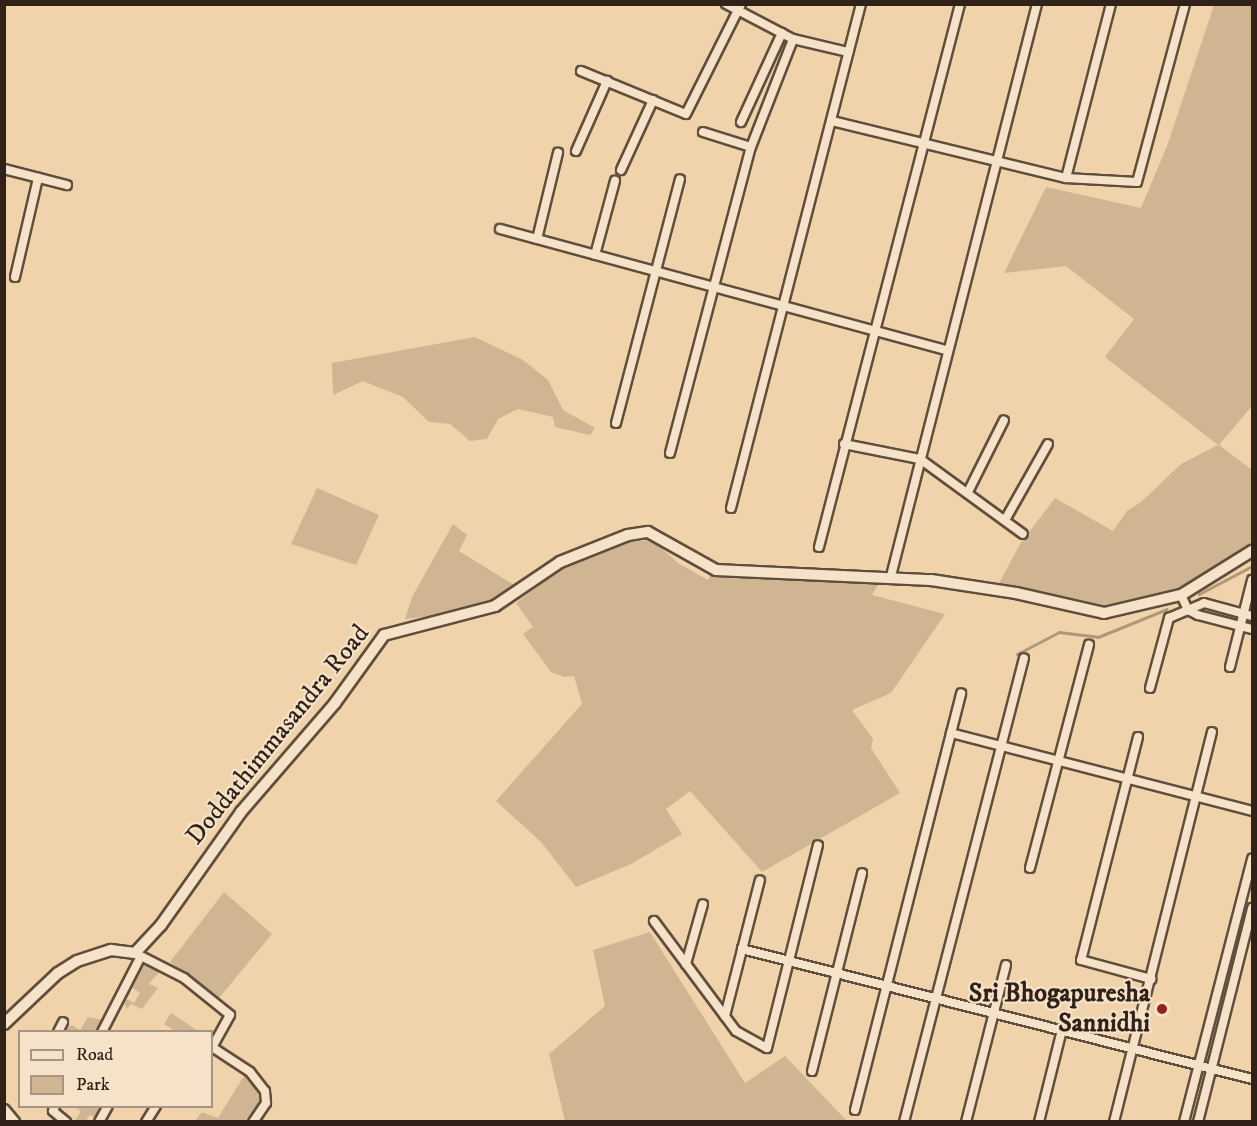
<!DOCTYPE html>
<style>
body{margin:0}
#map{position:relative;width:1257px;height:1126px;overflow:hidden;background:#f0d3aa;font-family:"IM FELL DW Pica",serif}
div>[style]{position:absolute}
[style*='--x']{left:calc(var(--x)*1px);top:calc(var(--y)*1px);width:calc(var(--w)*1px);rotate:calc(var(--a)*1deg)}
.green>*{inset:0;background:#cfb591}
.stream>*{height:3px;margin:-1.5px;padding:0 1.5px;transform-origin:1.5px;border-radius:1.5px;background:#af9778}
.roads{filter:drop-shadow(2px 0 #604e3c) drop-shadow(-2px 0 #604e3c) drop-shadow(0 2px #604e3c) drop-shadow(0 -2px #604e3c)}
.minor>*{height:8px;margin:-4px;padding:0 4px;transform-origin:4px;border-radius:4px;background:#f5e2c8}
.tertiary>*{height:10px;margin:-5px;padding:0 5px;transform-origin:5px;border-radius:5px;background:#f5e2c8}
.dots>*{width:16px;height:16px;translate:-50% -50%;box-sizing:border-box;border:3px solid #f5e2c8;border-radius:50%}
span{translate:-50% -50%;white-space:nowrap;text-align:center;line-height:1.15;-webkit-text-stroke:4.5px #f5e2c8;paint-order:stroke}
.street-label{font-size:26px;color:#302218}
.poi-label{font-size:26px;color:#302218;font-weight:700}
.right{translate:-100% -50%;text-align:right}
.frame{position:absolute;inset:0;border:6px solid #302218;pointer-events:none}
.legend{position:absolute;left:18px;top:1030px;width:195px;height:78px;box-sizing:border-box;background:#f5e2c8;border:2px solid #a69582;margin:0;padding:8px 10px;list-style:none;font-size:18px;color:#302218}
.legend li{display:flex;align-items:center;gap:12px;height:30px}
.legend b{width:30px;border:2px solid #a69582}
</style>
<div id="map">
<div class="green">
<i style="clip-path:polygon(1214px 5px,1252px 5px,1252px 406px,1219px 445px,1252px 470px,1252px 547px,1170px 592px,1101px 609px,998px 585px,1020px 544px,1055px 498px,1113px 531px,1127px 511px,1141px 502px,1181px 464px,1218px 445px,1105px 357px,1134px 319px,1066px 266px,1004px 273px,1046px 187px,1141px 208px,1167px 146px)"></i>
<i style="clip-path:polygon(475px 337px,523px 360px,548px 380px,563px 410px,595px 428px,590px 435px,555px 427px,553px 417px,518px 409px,498px 419px,487px 439px,470px 441px,450px 424px,429px 422px,403px 397px,363px 381px,333px 395px,332px 363px)"></i>
<i style="clip-path:polygon(317px 488px,379px 515px,356px 565px,291px 544px)"></i>
<i style="clip-path:polygon(453px 524px,467px 535px,459px 551px,514px 585px,485px 603px,448px 614px,405px 619px,412px 597px)"></i>
<i style="clip-path:polygon(653px 540px,678px 563px,708px 580px,710px 576px,803px 579px,878px 585px,872px 595px,945px 614px,891px 693px,852px 710px,873px 739px,871px 748px,900px 793px,762px 872px,690px 791px,666px 809px,682px 834px,631px 864px,576px 887px,541px 842px,496px 801px,582px 704px,574px 676px,564px 677px,551px 672px,523px 634px,533px 627px,516px 603px,565px 566px,629px 542px)"></i>
<i style="clip-path:polygon(224px 892px,272px 934px,219px 998px,170px 962px)"></i>
<i style="clip-path:polygon(650px 932px,745px 1083px,785px 1056px,847px 1121px,565px 1121px,549px 1054px,605px 1006px,593px 950px)"></i>
<i style="clip-path:polygon(142px 961px,160px 971px,149px 984px,158px 988px,142px 1009px,131px 1004px,127px 1009px,121px 996px,134px 1003px,140px 993px,128px 985px)"></i>
<i style="clip-path:polygon(171px 1013px,198px 1031px,175px 1031px,164px 1024px)"></i>
<i style="clip-path:polygon(88px 1017px,103px 1020px,98px 1031px,60px 1032px,72px 1025px,80px 1030px)"></i>
<i style="clip-path:polygon(244px 1076px,258px 1091px,261px 1100px,245px 1121px,195px 1121px,202px 1112px,218px 1118px)"></i>
<i style="clip-path:polygon(75px 1107px,106px 1107px,98px 1119px,90px 1115px,85px 1122px,75px 1121px,81px 1111px)"></i>
</div>
<div class="stream">
<i style="--x:1199;--y:594;--w:60;--a:-27.8"></i>
<i style="--x:1017;--y:654;--w:47;--a:-27.6"></i>
<i style="--x:1059;--y:632;--w:39;--a:7"></i>
<i style="--x:1098;--y:637;--w:74;--a:-22.1"></i>
</div>
<div class="roads">
<div class="minor">
<i style="--x:726;--y:4;--w:76;--a:27.6"></i>
<i style="--x:793;--y:39;--w:57;--a:13.3"></i>
<i style="--x:581;--y:71;--w:113;--a:22.3"></i>
<i style="--x:686;--y:114;--w:123;--a:-63.4"></i>
<i style="--x:832;--y:121;--w:241;--a:13.7"></i>
<i style="--x:1066;--y:178;--w:71;--a:3.2"></i>
<i style="--x:1137;--y:182;--w:184;--a:-74.9"></i>
<i style="--x:741;--y:122;--w:98;--a:-65.3"></i>
<i style="--x:703;--y:132;--w:50;--a:17.4"></i>
<i style="--x:576;--y:151;--w:77;--a:-66.1"></i>
<i style="--x:4;--y:169;--w:65;--a:14.3"></i>
<i style="--x:621;--y:170;--w:77;--a:-65.4"></i>
<i style="--x:1066;--y:178;--w:180;--a:-75.5"></i>
<i style="--x:500;--y:229;--w:464;--a:15.2"></i>
<i style="--x:537;--y:239;--w:89;--a:-76.3"></i>
<i style="--x:595;--y:255;--w:77;--a:-74.9"></i>
<i style="--x:15;--y:277;--w:102;--a:-76.9"></i>
<i style="--x:616;--y:423;--w:252;--a:-75.3"></i>
<i style="--x:844;--y:444;--w:77;--a:11.2"></i>
<i style="--x:920;--y:459;--w:127;--a:36.1"></i>
<i style="--x:670;--y:453;--w:317;--a:-75.2"></i>
<i style="--x:751;--y:147;--w:116;--a:-68.7"></i>
<i style="--x:968;--y:492;--w:80;--a:-63.4"></i>
<i style="--x:731;--y:508;--w:520;--a:-75.54"></i>
<i style="--x:1005;--y:520;--w:87;--a:-60.5"></i>
<i style="--x:819;--y:547;--w:561;--a:-75.44"></i>
<i style="--x:891;--y:576;--w:590;--a:-75.68"></i>
<i style="--x:1181;--y:595;--w:17;--a:65"></i>
<i style="--x:1188;--y:610;--w:11;--a:27"></i>
<i style="--x:1198;--y:615;--w:56;--a:14.5"></i>
<i style="--x:1230;--y:667;--w:90;--a:-75.8"></i>
<i style="--x:1150;--y:688;--w:73;--a:-74.8"></i>
<i style="--x:1169;--y:618;--w:38;--a:-23"></i>
<i style="--x:1204;--y:603;--w:50;--a:15.2"></i>
<i style="--x:951;--y:733;--w:311;--a:14.5"></i>
<i style="--x:1138;--y:737;--w:230;--a:104.3"></i>
<i style="--x:1081;--y:960;--w:73;--a:15.2"></i>
<i style="--x:1030;--y:868;--w:231;--a:-75.2"></i>
<i style="--x:654;--y:921;--w:137;--a:53.3"></i>
<i style="--x:736;--y:1031;--w:35;--a:29"></i>
<i style="--x:767;--y:1048;--w:209;--a:-75.9"></i>
<i style="--x:742;--y:949;--w:526;--a:14.3"></i>
<i style="--x:135;--y:953;--w:55;--a:27"></i>
<i style="--x:184;--y:978;--w:59;--a:38.8"></i>
<i style="--x:230;--y:1015;--w:37;--a:119"></i>
<i style="--x:212;--y:1047;--w:45;--a:33.3"></i>
<i style="--x:250;--y:1072;--w:24;--a:52"></i>
<i style="--x:265;--y:1091;--w:12;--a:85"></i>
<i style="--x:266;--y:1103;--w:23;--a:124"></i>
<i style="--x:686;--y:964;--w:62;--a:-74.2"></i>
<i style="--x:725;--y:1016;--w:140;--a:-75.6"></i>
<i style="--x:58;--y:1032;--w:11;--a:-63"></i>
<i style="--x:102;--y:1032;--w:85;--a:-62.8"></i>
<i style="--x:812;--y:1071;--w:204;--a:-75.8"></i>
<i style="--x:55;--y:1106;--w:5;--a:112"></i>
<i style="--x:53;--y:1111;--w:17;--a:40"></i>
<i style="--x:855;--y:1110;--w:430;--a:-75.7"></i>
<i style="--x:99;--y:1122;--w:18;--a:-61"></i>
<i style="--x:146;--y:1122;--w:19;--a:-58"></i>
<i style="--x:904;--y:1122;--w:479;--a:-75.5"></i>
<i style="--x:966;--y:1122;--w:162;--a:-75.7"></i>
<i style="--x:1039;--y:1122;--w:95;--a:-76"></i>
<i style="--x:1114;--y:1122;--w:402;--a:-75.9"></i>
<i style="--x:1184;--y:1122;--w:272;--a:-75.5"></i>
<i style="--x:1198;--y:1122;--w:221;--a:-75.8"></i>
</div>
<div class="tertiary">
<i style="--x:4;--y:1024;--w:74;--a:-43.4"></i>
<i style="--x:58;--y:973;--w:22;--a:-32"></i>
<i style="--x:77;--y:961;--w:36;--a:-18"></i>
<i style="--x:111;--y:950;--w:24;--a:7"></i>
<i style="--x:135;--y:953;--w:38;--a:-47"></i>
<i style="--x:161;--y:925;--w:138;--a:-54.7"></i>
<i style="--x:241;--y:812;--w:144;--a:-49.2"></i>
<i style="--x:335;--y:703;--w:84;--a:-54.2"></i>
<i style="--x:384;--y:635;--w:115;--a:-14.6"></i>
<i style="--x:495;--y:606;--w:78;--a:-34.1"></i>
<i style="--x:560;--y:562;--w:73;--a:-21.7"></i>
<i style="--x:628;--y:535;--w:20;--a:-9"></i>
<i style="--x:648;--y:532;--w:78;--a:29.2"></i>
<i style="--x:716;--y:570;--w:215;--a:2.7"></i>
<i style="--x:931;--y:580;--w:86;--a:8.7"></i>
<i style="--x:1016;--y:593;--w:90;--a:12.8"></i>
<i style="--x:1104;--y:613;--w:79;--a:-13.2"></i>
<i style="--x:1181;--y:595;--w:84;--a:-31.8"></i>
<i style="--x:4;--y:1110;--w:16;--a:50"></i>
</div>
</div>
<div class="dots">
<i style="left:1162px;top:1009px;background:#8f2418"></i>
</div>
<div class="street-label">
<span style="left:278px;top:735px;rotate:-51deg">Doddathimmasandra Road</span>
</div>
<div class="poi-label">
<span class="right" style="left:1150px;top:1009px">Sri Bhogapuresha<br>Sannidhi</span>
</div>
<div class="frame"></div>
<ul class="legend">
<li><b style="height:8px;background:#f5e2c8"></b>Road</li>
<li><b style="height:16px;background:#cfb591"></b>Park</li>
</ul>
</div>
